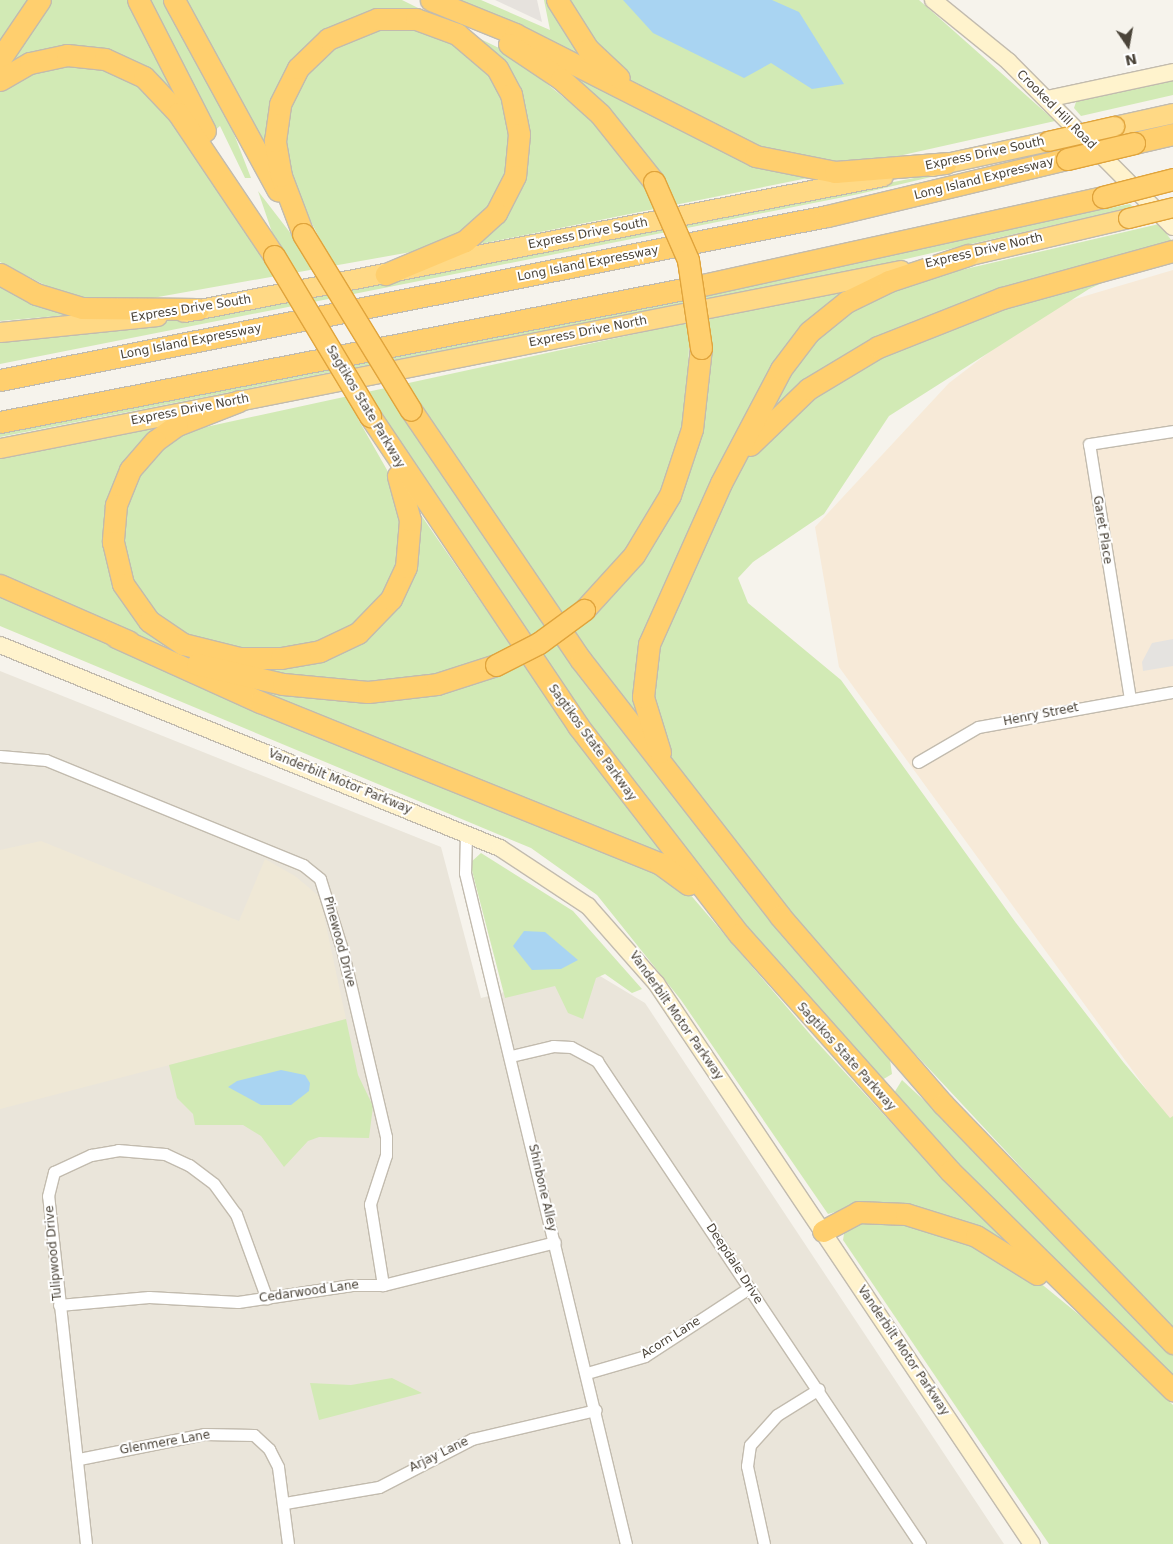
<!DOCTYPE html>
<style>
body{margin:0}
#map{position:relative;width:1173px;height:1544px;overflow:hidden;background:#f6f3ec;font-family:"DejaVu Sans",sans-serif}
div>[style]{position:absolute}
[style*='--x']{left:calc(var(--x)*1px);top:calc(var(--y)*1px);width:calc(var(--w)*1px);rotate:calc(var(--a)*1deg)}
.residential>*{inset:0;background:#eae5da}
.commercial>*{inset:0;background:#f7ead8}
.industrial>*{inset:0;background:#e6e2dd}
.education>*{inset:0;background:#efe8d6}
.green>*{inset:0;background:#d2eab5}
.parking>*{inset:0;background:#e5e3e0}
.water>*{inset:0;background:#a9d4f2}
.roads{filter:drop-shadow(1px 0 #c2bbae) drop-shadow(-1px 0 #c2bbae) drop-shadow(0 1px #c2bbae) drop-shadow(0 -1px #c2bbae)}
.minor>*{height:11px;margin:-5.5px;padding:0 5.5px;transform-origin:5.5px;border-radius:5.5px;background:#fff}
.secondary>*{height:16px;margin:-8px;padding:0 8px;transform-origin:8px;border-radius:8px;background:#fff3cd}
.trunk>*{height:19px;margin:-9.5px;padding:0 9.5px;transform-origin:9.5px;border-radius:9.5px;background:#ffd985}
.motorway>*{height:21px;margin:-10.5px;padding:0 10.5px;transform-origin:10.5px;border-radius:10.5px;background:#ffcf6e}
.bridges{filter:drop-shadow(1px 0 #e0a43c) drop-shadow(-1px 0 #e0a43c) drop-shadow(0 1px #e0a43c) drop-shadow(0 -1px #e0a43c)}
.trunk-bridge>*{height:19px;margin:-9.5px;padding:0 9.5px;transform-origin:9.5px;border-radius:9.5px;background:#ffd985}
.motorway-bridge>*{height:21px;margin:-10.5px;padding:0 10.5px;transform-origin:10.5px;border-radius:10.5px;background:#ffcf6e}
span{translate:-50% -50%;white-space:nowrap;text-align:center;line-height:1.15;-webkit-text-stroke:4px #fff;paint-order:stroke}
.street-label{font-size:12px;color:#4b4439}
.north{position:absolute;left:1103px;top:20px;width:50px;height:50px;-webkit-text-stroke:4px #fff;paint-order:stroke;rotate:168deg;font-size:14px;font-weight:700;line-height:20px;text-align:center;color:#4b4439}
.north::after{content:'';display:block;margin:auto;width:18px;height:22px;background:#4b4439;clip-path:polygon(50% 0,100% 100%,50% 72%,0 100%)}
</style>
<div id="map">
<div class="residential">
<i style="clip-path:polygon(0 671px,441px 847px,481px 998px,590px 970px,645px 1003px,1004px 1544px,0 1544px)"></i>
</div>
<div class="commercial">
<i style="clip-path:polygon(1173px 270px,1173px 1126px,839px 667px,815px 527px,949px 383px,1048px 307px)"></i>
</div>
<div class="industrial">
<i style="clip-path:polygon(495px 0,537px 0,542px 22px)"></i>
</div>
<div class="education">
<i style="clip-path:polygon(41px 841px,239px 921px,265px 859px,295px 876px,320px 897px,346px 1019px,0 1109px,0 850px)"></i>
</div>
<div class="green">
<i style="clip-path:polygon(0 0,35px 0,0 50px)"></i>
<i style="clip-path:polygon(44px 0,130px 0,181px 97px,175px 101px,103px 53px,0 73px,18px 45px,29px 38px,25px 33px)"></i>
<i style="clip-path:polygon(143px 0,166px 0,229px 121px,251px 178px,245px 178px,220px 126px,213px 132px)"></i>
<i style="clip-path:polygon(181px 0,402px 0,511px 54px,660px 177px,619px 120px,542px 54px,813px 177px,466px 247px,503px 217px,516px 95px,435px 17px,316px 41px,271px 149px,262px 151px)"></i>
<i style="clip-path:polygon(450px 0,481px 0,550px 30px,544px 0,919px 0,1055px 121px,885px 159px,833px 163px,781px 157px)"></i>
<i style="clip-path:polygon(378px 25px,426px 27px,465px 46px,500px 87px,512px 130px,506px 177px,490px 205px,457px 236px,428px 249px,130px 302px,68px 297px,0 262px,0 89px,14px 78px,53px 64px,99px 65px,144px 87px,278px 250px,258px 191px,305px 252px,321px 242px,283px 164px,281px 127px,295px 80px,330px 43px)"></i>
<i style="clip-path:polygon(1173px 77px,1173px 95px,1081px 116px,1074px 108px,1077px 99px)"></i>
<i style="clip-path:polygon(982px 165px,859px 194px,0 364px,0 339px,169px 321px)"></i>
<i style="clip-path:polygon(1130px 204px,1133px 207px,884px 264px,0 437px,0 433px)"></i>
<i style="clip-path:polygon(1159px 224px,1172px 241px,985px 296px,767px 416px,794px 358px,852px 302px,927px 278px)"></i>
<i style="clip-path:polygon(1145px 263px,1089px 289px,889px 416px,824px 514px,753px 562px,738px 578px,748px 603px,841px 680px,1016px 923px,1124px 1063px,1170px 1118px,1173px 1116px,1173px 1330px,820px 952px,672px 763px,655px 730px,652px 654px,730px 478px,771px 427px,834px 376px,927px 330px)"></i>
<i style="clip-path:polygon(0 278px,68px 315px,0 321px)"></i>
<i style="clip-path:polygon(849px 288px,808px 322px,675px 563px,640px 723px,524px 569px,420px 403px,404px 412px,705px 834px,890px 1060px,892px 1074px,882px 1080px,763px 956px,646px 809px,374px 410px,358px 419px,395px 484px,406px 525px,400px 564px,378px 605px,335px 637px,289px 650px,213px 646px,174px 633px,143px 606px,123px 566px,118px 520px,132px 482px,162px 447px,192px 430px,690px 322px,686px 419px,658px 503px,579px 622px,674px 508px,705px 318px)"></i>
<i style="clip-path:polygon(162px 424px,126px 462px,111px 495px,105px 535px,111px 569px,124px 600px,148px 629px,188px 651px,244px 664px,323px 655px,351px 644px,386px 614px,404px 583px,412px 549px,412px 502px,530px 673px,680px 871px,628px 845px,290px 709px,244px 685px,331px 698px,382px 699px,474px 681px,496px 671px,490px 657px,425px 680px,367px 686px,266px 674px,130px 636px,0 578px,0 456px)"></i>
<i style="clip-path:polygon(0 596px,252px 706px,550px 824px,682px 885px,815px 1040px,932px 1167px,1033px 1264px,864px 1204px,828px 1214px,681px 1000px,597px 895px,531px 848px,0 626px)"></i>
<i style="clip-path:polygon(481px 853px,573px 911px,642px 989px,632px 993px,605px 974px,596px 978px,583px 1019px,568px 1013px,555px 986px,505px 998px,470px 863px)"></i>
<i style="clip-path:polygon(346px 1019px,358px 1075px,373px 1106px,369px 1138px,319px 1137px,308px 1141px,284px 1167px,261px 1136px,243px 1125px,195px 1125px,193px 1114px,177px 1098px,169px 1065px)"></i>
<i style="clip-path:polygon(902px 1080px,972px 1145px,1173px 1353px,1173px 1382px,961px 1175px,894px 1093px)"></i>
<i style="clip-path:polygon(846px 1221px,931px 1224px,1017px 1264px,1088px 1322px,1173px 1405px,1173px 1544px,1049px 1544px,843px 1240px)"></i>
<i style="clip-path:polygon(392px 1378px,422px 1393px,319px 1420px,310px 1383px,351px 1385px)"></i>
</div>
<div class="parking">
<i style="clip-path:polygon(1173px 639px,1173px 666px,1143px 671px,1142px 662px,1152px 643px)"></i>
</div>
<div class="water">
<i style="clip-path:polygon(623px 0,772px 0,799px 12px,844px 84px,812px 89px,771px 63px,744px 78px,653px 33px)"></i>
<i style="clip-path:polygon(524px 931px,545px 932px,578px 960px,561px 969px,532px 970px,513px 946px)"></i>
<i style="clip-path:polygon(281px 1070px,305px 1075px,310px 1083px,309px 1091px,291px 1105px,261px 1105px,228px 1087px,237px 1081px)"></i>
</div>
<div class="roads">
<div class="minor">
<i style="--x:1130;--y:699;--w:258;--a:-99.1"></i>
<i style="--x:1089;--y:444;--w:85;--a:-8.8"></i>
<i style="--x:0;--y:756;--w:46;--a:5"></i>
<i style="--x:46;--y:760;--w:278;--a:22.2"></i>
<i style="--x:303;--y:865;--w:22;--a:39"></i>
<i style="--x:320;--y:879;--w:73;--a:72.6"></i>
<i style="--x:342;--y:949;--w:193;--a:76.8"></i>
<i style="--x:386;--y:1137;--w:18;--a:90"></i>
<i style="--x:386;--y:1155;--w:52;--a:108.1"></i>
<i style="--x:370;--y:1204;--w:82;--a:80.9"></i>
<i style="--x:918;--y:762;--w:69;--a:-30.3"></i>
<i style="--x:978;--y:727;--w:198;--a:-10.2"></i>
<i style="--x:466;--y:833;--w:40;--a:91.4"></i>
<i style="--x:465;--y:873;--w:690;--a:76.51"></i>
<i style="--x:511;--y:1056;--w:43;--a:-13.4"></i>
<i style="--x:553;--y:1046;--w:18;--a:3"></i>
<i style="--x:571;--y:1047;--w:30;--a:28"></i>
<i style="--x:597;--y:1061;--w:581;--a:56.23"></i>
<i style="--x:59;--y:1305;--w:90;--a:-5.1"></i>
<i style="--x:149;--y:1297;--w:89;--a:3.2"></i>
<i style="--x:238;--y:1302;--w:115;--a:-8.5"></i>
<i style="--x:352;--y:1285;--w:31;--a:0"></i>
<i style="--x:383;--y:1285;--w:177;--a:-14"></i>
<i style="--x:587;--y:1373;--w:60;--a:-16.3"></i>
<i style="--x:645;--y:1356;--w:124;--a:-33.2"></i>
<i style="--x:79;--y:1459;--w:127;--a:-11.3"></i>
<i style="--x:204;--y:1434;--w:50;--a:1.1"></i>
<i style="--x:254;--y:1435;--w:21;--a:43"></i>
<i style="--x:269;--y:1449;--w:20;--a:63"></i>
<i style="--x:278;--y:1467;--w:78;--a:82.6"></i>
<i style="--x:285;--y:1503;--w:95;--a:-9.7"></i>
<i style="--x:379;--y:1487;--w:105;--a:-27.3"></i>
<i style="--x:472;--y:1439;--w:127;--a:-13.2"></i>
<i style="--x:86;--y:1544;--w:350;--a:-96.2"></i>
<i style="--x:48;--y:1196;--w:25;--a:-76"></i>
<i style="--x:54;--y:1172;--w:41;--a:-24.7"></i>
<i style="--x:91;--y:1155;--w:27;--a:-10"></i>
<i style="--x:118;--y:1150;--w:47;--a:4.9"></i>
<i style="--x:165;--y:1154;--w:26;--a:25"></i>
<i style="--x:189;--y:1165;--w:31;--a:37"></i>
<i style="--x:214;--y:1184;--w:37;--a:54"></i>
<i style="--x:236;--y:1214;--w:90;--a:70"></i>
<i style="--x:764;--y:1544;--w:80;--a:-102.3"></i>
<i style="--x:747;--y:1466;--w:21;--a:-82"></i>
<i style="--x:750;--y:1445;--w:40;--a:-48"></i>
<i style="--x:777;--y:1415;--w:49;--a:-31.8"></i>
</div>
<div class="secondary">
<i style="--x:933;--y:0;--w:97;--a:39.1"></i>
<i style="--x:1008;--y:61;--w:234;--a:45.2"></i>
<i style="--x:1047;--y:99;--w:129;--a:-12.1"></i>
<i style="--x:0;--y:645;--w:540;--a:22.1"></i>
<i style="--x:500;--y:848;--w:105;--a:33.4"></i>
<i style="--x:588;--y:906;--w:103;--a:48.6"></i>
<i style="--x:656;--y:983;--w:675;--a:56.17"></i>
</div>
<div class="trunk">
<i style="--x:1114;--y:126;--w:60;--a:-12.4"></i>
<i style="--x:932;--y:166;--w:119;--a:-12.2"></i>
<i style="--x:953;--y:259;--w:180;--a:-13.2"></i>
<i style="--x:184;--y:312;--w:712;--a:-11.01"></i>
<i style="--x:0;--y:332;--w:158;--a:-5.8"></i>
<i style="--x:0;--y:448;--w:918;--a:-11.18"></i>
</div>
<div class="motorway">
<i style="--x:138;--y:0;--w:147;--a:62.9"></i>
<i style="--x:174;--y:0;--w:217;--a:61.4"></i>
<i style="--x:431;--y:0;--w:91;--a:22"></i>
<i style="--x:515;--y:34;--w:269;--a:26.9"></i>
<i style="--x:755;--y:156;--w:82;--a:11.3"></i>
<i style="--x:835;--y:172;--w:111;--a:-4.6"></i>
<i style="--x:557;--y:0;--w:58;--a:57.7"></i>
<i style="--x:588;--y:49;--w:42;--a:43.1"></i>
<i style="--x:509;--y:44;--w:63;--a:33.9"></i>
<i style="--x:561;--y:79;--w:52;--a:41.9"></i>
<i style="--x:600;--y:114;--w:87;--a:51.5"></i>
<i style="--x:0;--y:59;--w:71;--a:-55.9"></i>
<i style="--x:0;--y:80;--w:34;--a:-30"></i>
<i style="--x:30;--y:63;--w:38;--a:-12"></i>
<i style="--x:67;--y:55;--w:38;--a:6"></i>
<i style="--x:105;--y:59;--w:43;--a:24.8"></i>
<i style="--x:144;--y:77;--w:50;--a:46.6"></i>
<i style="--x:178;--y:113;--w:172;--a:56.1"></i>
<i style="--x:1134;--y:143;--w:40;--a:-13"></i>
<i style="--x:303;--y:234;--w:62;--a:-110.8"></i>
<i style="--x:281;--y:176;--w:36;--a:-100"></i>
<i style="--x:275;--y:141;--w:37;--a:-82"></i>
<i style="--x:280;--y:104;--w:40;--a:-63.4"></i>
<i style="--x:298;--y:68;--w:42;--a:-44"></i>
<i style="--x:328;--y:39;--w:53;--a:-22.2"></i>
<i style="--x:377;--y:19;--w:39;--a:0"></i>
<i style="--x:416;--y:19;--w:44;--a:20.1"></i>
<i style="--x:457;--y:34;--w:52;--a:40.4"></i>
<i style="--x:497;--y:68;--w:30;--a:62"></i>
<i style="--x:511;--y:94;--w:41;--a:78.7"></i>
<i style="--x:519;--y:134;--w:42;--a:95.4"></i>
<i style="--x:515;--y:176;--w:42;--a:117.2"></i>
<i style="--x:496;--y:213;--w:42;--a:137.9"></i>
<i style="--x:465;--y:241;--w:86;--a:157.3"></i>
<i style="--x:0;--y:274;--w:41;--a:29.1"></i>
<i style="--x:36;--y:294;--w:48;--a:16.9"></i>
<i style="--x:82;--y:308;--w:116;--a:0.5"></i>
<i style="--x:0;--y:380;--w:843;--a:-11.22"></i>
<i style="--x:827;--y:216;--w:247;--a:-13.4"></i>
<i style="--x:239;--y:401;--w:66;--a:158.8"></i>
<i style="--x:177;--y:425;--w:27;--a:144"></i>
<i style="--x:155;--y:441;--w:38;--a:131"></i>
<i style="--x:130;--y:470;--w:38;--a:112"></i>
<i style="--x:116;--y:505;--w:37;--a:95"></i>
<i style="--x:113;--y:542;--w:43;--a:76.6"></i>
<i style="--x:123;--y:584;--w:45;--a:54.9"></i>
<i style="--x:149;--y:621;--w:41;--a:34.1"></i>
<i style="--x:183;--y:644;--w:58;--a:14"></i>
<i style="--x:239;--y:658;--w:42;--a:0"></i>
<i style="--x:281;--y:658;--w:40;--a:-10"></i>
<i style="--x:320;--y:651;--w:42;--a:-25.3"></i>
<i style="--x:358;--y:633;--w:47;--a:-45.9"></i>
<i style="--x:391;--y:599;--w:35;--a:-65"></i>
<i style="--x:406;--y:567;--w:47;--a:-85.1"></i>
<i style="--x:410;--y:520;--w:46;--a:-105.3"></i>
<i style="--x:411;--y:410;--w:302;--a:55.8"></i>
<i style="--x:581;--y:660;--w:324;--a:52.1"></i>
<i style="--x:780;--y:916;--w:249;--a:49.1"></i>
<i style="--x:943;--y:1104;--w:332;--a:46.1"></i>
<i style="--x:370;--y:416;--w:373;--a:56.1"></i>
<i style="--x:578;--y:726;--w:263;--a:52.3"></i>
<i style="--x:739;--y:934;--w:317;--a:48.3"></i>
<i style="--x:950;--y:1171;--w:313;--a:44.5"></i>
<i style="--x:0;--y:422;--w:702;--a:-11.01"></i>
<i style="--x:689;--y:288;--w:424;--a:-12.4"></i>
<i style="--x:750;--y:445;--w:81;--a:-44"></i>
<i style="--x:808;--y:389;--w:82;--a:-31"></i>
<i style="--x:878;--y:347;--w:133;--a:-21.6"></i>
<i style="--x:1002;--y:298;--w:177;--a:-15.4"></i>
<i style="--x:0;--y:585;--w:140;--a:23.6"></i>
<i style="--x:584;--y:610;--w:74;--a:-47.7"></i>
<i style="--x:634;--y:555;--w:70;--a:-59"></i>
<i style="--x:670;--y:495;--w:70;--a:-71.6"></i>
<i style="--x:692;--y:429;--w:81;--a:-83.7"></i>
<i style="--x:116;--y:637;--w:158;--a:24.3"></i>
<i style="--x:260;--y:702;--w:430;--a:22"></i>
<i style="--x:659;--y:863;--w:36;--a:36"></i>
<i style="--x:197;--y:664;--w:88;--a:13.1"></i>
<i style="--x:283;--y:684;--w:85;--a:5.4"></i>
<i style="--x:368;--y:692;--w:69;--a:-6.6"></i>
<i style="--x:437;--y:684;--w:62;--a:-17.9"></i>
<i style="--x:660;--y:752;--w:58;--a:-107.2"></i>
<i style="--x:643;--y:697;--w:53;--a:-83.5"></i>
<i style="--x:649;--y:644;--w:176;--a:-65.9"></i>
<i style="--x:721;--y:483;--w:129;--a:-62.2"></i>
<i style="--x:781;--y:369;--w:46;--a:-52.9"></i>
<i style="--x:809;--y:332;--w:48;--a:-39"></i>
<i style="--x:846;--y:302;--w:48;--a:-26"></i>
<i style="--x:889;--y:281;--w:83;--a:-18.2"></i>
<i style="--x:823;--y:1231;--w:40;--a:-28"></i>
<i style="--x:858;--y:1212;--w:48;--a:2.4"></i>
<i style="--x:906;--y:1214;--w:73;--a:17.4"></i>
<i style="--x:976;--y:1236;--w:72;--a:31.9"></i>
</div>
</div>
<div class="bridges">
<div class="trunk-bridge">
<i style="--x:1048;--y:141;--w:68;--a:-12.8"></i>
<i style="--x:1128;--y:218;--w:46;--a:-13.7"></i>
</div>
<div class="motorway-bridge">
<i style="--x:1067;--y:159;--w:69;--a:-13.4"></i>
<i style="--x:654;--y:182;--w:85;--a:66.4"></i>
<i style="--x:688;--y:260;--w:89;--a:81.6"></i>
<i style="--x:1103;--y:197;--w:72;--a:-14.4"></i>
<i style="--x:303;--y:234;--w:206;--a:58.5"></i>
<i style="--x:274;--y:256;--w:187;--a:59"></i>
<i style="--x:496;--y:665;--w:48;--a:-27.1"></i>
<i style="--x:539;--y:643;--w:56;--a:-36.3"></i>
</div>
</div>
<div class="street-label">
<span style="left:1056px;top:110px;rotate:45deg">Crooked Hill Road</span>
<span style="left:985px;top:154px;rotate:-12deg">Express Drive South</span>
<span style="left:984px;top:179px;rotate:-14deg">Long Island Expressway</span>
<span style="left:588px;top:234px;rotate:-11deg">Express Drive South</span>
<span style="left:984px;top:251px;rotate:-13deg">Express Drive North</span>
<span style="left:588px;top:264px;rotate:-11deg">Long Island Expressway</span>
<span style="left:191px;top:309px;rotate:-9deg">Express Drive South</span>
<span style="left:588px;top:332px;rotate:-11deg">Express Drive North</span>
<span style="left:191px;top:342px;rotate:-11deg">Long Island Expressway</span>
<span style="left:365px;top:407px;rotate:59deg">Sagtikos State Parkway</span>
<span style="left:190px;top:410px;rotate:-11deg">Express Drive North</span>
<span style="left:1102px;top:530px;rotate:81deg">Garet Place</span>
<span style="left:1041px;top:715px;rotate:-11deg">Henry Street</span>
<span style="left:592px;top:743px;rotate:54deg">Sagtikos State Parkway</span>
<span style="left:340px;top:782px;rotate:22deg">Vanderbilt Motor Parkway</span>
<span style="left:339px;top:942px;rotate:75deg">Pinewood Drive</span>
<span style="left:676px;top:1016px;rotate:55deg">Vanderbilt Motor Parkway</span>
<span style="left:846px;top:1057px;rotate:48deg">Sagtikos State Parkway</span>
<span style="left:542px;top:1188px;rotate:77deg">Shinbone Alley</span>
<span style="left:54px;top:1253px;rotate:-95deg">Tulipwood Drive</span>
<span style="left:734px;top:1264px;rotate:57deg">Deepdale Drive</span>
<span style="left:309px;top:1292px;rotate:-8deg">Cedarwood Lane</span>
<span style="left:671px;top:1338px;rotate:-32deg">Acorn Lane</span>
<span style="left:903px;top:1351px;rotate:56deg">Vanderbilt Motor Parkway</span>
<span style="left:165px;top:1443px;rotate:-10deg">Glenmere Lane</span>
<span style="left:439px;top:1455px;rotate:-26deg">Arjay Lane</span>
</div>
<div class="north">N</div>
</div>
